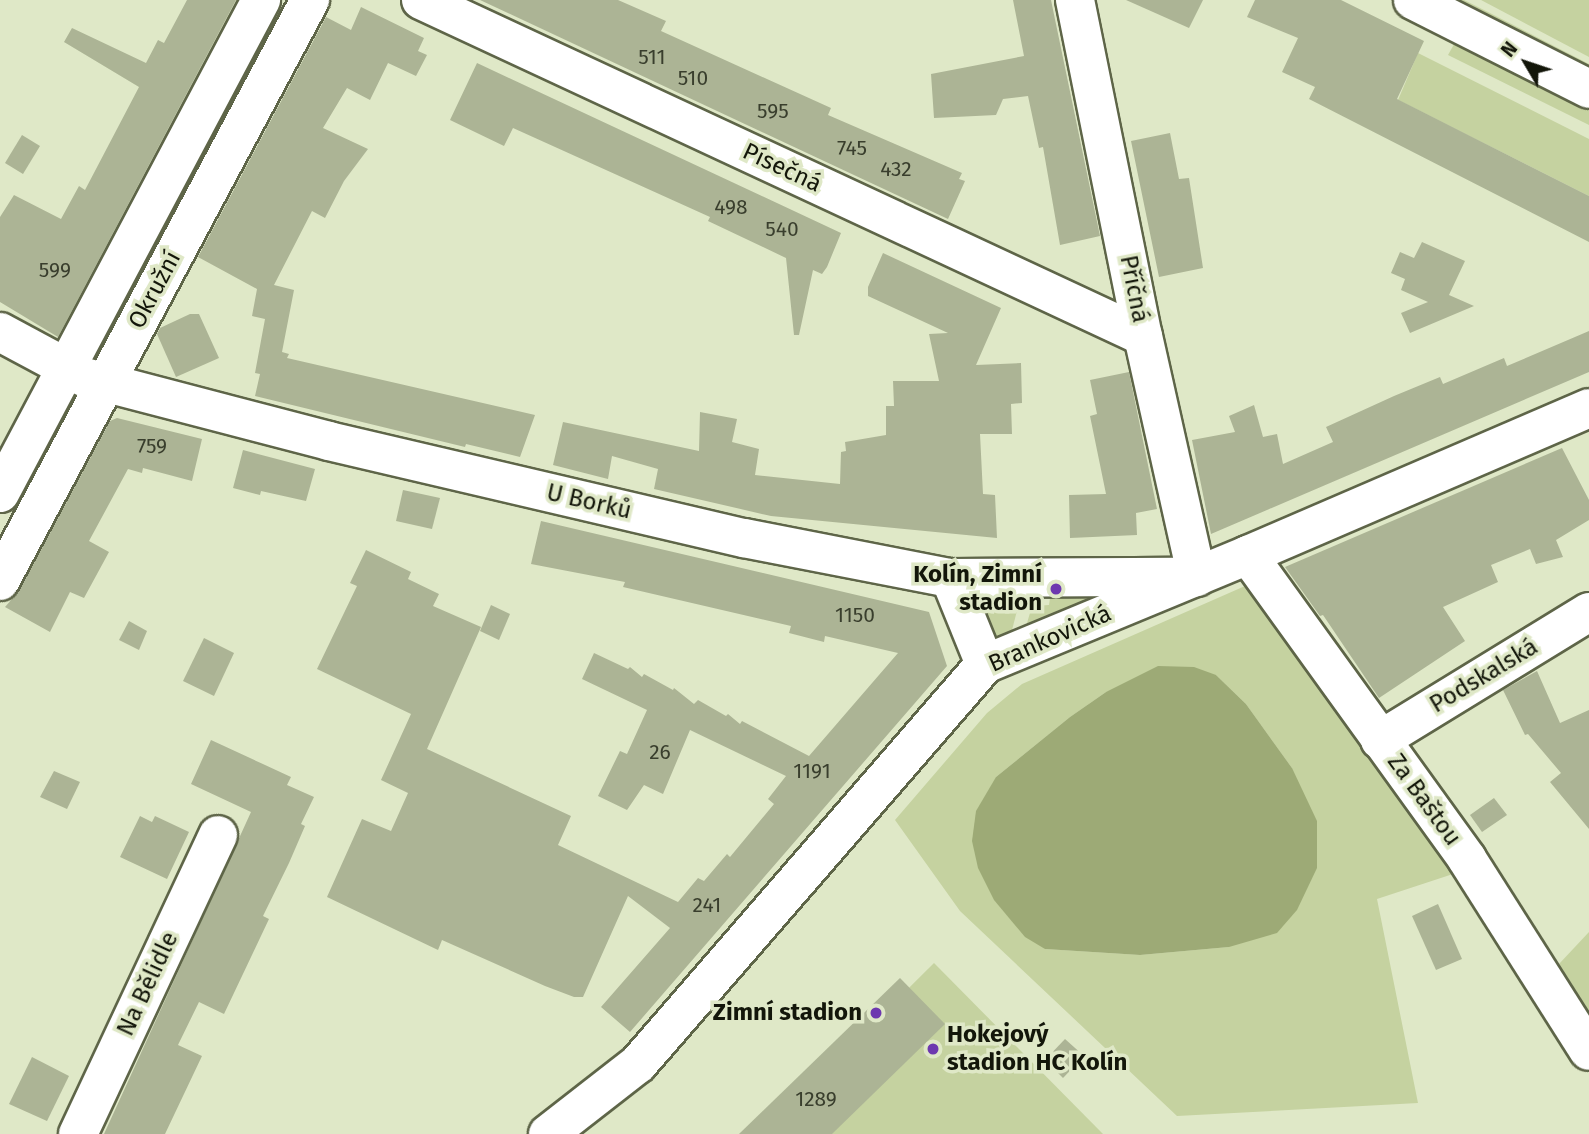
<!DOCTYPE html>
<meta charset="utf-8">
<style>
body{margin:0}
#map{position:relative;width:1589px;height:1134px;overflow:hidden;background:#dfe8c7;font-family:"Fira Sans",sans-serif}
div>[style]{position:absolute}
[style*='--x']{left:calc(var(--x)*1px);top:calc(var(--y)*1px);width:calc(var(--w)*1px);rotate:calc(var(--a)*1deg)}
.green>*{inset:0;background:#c5d2a0}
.water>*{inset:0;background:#9daa76}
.building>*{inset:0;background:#acb495}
.roads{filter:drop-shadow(2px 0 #5e6548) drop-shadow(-2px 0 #5e6548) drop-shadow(0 2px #5e6548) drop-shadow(0 -2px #5e6548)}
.minor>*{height:38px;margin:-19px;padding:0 19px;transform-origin:19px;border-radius:19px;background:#fff}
.dots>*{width:19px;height:19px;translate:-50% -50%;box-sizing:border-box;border:4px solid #dfe8c7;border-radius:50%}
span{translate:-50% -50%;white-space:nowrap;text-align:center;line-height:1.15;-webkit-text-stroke:7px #dfe8c7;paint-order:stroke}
.number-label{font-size:21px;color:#393e2d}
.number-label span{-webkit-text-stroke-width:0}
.street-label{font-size:24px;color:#13160a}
.poi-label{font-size:24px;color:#13160a;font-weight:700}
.right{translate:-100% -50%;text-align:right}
.left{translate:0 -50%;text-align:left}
.north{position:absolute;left:1491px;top:28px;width:70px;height:70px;-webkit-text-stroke:5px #dfe8c7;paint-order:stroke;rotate:309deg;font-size:19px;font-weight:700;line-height:28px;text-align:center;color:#13160a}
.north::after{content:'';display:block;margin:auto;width:24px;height:32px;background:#13160a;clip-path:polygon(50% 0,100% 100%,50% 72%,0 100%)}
</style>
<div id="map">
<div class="green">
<i style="clip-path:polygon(1451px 0,1464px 0,1484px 10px,1589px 64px,1589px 70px)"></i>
<i style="clip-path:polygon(1481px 0,1589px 0,1589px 57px)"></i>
<i style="clip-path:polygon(1457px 39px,1589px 106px,1589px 125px,1448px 55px)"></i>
<i style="clip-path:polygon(1418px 53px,1589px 139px,1589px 196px,1398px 100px)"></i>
<i style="clip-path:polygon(evenodd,1245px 586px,1456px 873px,1377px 899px,1418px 1103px,1177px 1116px,960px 911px,895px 820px,987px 713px,1022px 684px,1245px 586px,1216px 675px,1246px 704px,1292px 768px,1229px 947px,1140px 955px,1045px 949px,996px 777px,1070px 717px,1106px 692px,1216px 675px)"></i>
<i style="clip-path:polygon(1021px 595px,1011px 634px,995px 639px,982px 606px)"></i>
<i style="clip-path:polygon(1093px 595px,1091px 601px,1025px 630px,1032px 606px,1049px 605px,1050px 598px)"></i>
<i style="clip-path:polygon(1589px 932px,1589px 1020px,1559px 964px)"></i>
<i style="clip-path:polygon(934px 963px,1103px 1134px,762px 1134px)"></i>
</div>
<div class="water">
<i style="clip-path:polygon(1158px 666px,1194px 667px,1216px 675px,1246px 704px,1292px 768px,1317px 821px,1317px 868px,1297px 910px,1277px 933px,1229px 947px,1140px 955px,1045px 949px,1025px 937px,994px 900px,978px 868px,972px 841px,976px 811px,996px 777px,1070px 717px,1106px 692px)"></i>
</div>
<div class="building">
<i style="clip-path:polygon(187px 0,236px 0,58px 337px,0 302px,0 217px,14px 195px,61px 219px,79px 186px,85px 190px,139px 87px,64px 42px,72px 28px,146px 63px,158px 40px,164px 43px)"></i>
<i style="clip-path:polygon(480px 0,618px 0,666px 21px,661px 31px,831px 108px,828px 115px,962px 173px,959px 179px,965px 181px,948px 219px)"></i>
<i style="clip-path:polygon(1013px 0,1051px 0,1100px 236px,1060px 245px,1043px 147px,1039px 148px,1028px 96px,1003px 99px,996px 115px,934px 118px,931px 74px,1024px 56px)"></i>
<i style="clip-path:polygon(1126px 0,1203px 0,1189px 28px)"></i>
<i style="clip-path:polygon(1255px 0,1341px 0,1424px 41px,1397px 99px,1589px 196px,1589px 242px,1309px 99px,1315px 87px,1282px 72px,1298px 38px,1247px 17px)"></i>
<i style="clip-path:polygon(361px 7px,424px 38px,418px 51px,427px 55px,416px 76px,388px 63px,370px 100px,347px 88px,323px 128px,368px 149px,344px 181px,325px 218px,312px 211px,274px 285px,294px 290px,282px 352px,289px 354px,287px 358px,535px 415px,520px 457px,466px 444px,465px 447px,255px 396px,260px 374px,255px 373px,265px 319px,252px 316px,257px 289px,198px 257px,326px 17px,351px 30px)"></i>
<i style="clip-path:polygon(477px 63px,841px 233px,827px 267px,822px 274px,813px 270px,799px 335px,794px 335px,786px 258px,708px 221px,710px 217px,513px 128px,504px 146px,450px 120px)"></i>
<i style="clip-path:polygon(1170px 133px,1179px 179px,1189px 178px,1203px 268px,1159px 277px,1131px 141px)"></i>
<i style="clip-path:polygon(22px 135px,40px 146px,23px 174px,5px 163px)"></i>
<i style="clip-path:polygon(1422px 242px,1465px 261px,1449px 295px,1474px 306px,1410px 333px,1401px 313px,1428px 302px,1401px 290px,1405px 279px,1391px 273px,1400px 252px,1414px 258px)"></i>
<i style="clip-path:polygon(883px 253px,1001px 308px,976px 365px,1021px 363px,1022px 403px,1011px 404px,1012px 434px,980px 434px,983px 494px,995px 495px,997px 538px,771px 516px,654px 489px,658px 469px,612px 456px,608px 479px,553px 465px,563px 422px,699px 451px,700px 412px,737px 419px,732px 442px,759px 449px,755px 475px,840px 484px,841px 452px,846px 451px,845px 442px,886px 435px,886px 406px,894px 406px,893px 381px,939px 381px,929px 334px,948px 333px,868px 296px,868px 287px)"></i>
<i style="clip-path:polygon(190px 314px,199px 314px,219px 358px,176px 377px,157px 334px,160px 328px)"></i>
<i style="clip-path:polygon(1589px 331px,1589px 372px,1211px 534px,1192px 440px,1235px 432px,1229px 416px,1254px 405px,1263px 437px,1277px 434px,1283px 464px,1333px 442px,1326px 427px,1394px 396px,1440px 377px,1443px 384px,1504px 358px,1507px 366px)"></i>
<i style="clip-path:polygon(1129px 372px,1157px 509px,1136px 513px,1137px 535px,1070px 538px,1069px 495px,1106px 494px,1090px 416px,1097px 414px,1090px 380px)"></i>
<i style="clip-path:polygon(117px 418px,202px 439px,192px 481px,143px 468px,142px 473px,128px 469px,89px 541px,109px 552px,84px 598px,70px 592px,50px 632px,5px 607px,19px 591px,110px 421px)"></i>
<i style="clip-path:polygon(1562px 448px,1589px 500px,1589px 520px,1556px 540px,1563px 557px,1536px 564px,1530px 549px,1491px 565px,1498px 582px,1443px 607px,1465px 641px,1379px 698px,1323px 615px,1320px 616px,1285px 567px)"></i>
<i style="clip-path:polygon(243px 450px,315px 469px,306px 501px,261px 491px,260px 495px,233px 488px)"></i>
<i style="clip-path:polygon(403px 490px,440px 498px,432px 529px,396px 521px)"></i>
<i style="clip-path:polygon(541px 521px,929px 612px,947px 666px,630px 1032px,601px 1007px,670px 928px,628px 896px,583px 997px,574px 997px,545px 986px,442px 940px,438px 950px,327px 897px,362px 819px,391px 831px,408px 793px,381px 780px,411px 714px,317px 669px,357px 586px,350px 583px,366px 550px,411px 572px,408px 579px,439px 594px,433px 606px,481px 627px,427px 749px,571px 816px,558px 845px,678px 902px,698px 878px,704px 881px,727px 854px,730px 857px,774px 804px,768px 799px,786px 776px,690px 730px,663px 794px,644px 785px,627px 810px,598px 796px,620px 751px,627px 754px,647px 710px,582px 679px,594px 653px,628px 669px,630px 667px,642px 677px,644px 674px,673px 690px,674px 688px,694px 704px,698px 700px,726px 716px,728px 714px,740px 724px,742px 721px,809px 756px,898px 653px,825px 636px,824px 642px,789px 633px,791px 626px,623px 587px,625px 582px,531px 564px)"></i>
<i style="clip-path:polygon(491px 605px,510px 614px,499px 640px,480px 631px)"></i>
<i style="clip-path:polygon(129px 621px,147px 631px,139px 650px,119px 640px)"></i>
<i style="clip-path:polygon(204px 638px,234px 653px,214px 696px,183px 681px)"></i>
<i style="clip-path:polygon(1537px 671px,1560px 723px,1589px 710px,1589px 829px,1550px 782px,1561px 773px,1528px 734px,1525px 735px,1503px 690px)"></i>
<i style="clip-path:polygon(211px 740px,291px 777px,287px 785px,314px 797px,301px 824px,305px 826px,289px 863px,263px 916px,269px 919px,224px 1014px,199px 1002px,178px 1045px,202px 1056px,165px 1134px,104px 1134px,251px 812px,191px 784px)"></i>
<i style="clip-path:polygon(54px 771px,80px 782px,67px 809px,40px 797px)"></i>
<i style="clip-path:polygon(1494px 798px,1507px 815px,1482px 832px,1470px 815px)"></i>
<i style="clip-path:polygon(140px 816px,152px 822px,155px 816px,189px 832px,167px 879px,120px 857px)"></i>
<i style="clip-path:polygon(1438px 904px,1462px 959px,1436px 970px,1412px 916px)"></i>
<i style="clip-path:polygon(900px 978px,945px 1024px,832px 1134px,739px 1134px)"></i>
<i style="clip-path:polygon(1065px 1039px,1084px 1056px,1063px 1078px,1045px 1060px)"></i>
<i style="clip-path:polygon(32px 1057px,69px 1076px,47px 1121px,9px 1104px)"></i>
</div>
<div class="roads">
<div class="minor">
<i style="--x:421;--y:0;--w:796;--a:24.96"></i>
<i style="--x:1075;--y:0;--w:343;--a:78.6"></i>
<i style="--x:1143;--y:336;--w:247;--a:77.4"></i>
<i style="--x:1413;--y:0;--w:197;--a:26.8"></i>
<i style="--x:0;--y:332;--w:95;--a:28.2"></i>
<i style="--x:84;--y:377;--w:253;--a:14.6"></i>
<i style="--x:329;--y:441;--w:426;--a:13.2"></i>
<i style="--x:744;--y:538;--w:210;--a:11"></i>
<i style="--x:950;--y:578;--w:228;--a:-0.3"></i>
<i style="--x:0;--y:493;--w:558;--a:-62.1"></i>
<i style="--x:1248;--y:555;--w:375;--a:54.2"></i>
<i style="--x:1467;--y:859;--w:227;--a:57.6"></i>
<i style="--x:950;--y:578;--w:93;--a:67.9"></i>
<i style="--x:0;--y:581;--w:659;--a:-61.92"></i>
<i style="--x:1380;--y:740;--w:245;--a:-31.5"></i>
<i style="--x:78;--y:1134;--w:330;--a:-64.9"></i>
<i style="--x:548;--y:1134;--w:114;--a:-37.9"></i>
<i style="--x:638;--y:1064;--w:530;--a:-49.06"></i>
<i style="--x:985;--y:664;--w:285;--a:-22.5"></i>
<i style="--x:1248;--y:555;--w:371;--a:-23.3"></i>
</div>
</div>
<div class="dots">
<i style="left:1056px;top:589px;background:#6d38af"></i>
<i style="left:876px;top:1013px;background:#6d38af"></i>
<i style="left:933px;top:1049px;background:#6d38af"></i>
</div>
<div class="number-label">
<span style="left:652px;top:57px">511</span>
<span style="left:693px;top:78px">510</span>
<span style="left:773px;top:111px">595</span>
<span style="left:852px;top:148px">745</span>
<span style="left:896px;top:169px">432</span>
<span style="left:731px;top:207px">498</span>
<span style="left:782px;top:229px">540</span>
<span style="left:55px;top:270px">599</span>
<span style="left:152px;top:446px">759</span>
<span style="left:855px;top:615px">1150</span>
<span style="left:660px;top:752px">26</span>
<span style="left:812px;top:771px">1191</span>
<span style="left:707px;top:905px">241</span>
<span style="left:816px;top:1099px">1289</span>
</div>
<div class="street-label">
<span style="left:782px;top:168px;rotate:25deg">Písečná</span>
<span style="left:1134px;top:289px;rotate:79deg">Příčná</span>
<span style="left:155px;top:290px;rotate:-62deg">Okružní</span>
<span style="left:589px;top:502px;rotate:13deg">U Borků</span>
<span style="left:1050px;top:639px;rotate:-24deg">Brankovická</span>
<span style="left:1484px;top:676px;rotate:-31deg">Podskalská</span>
<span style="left:1424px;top:800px;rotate:54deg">Za Baštou</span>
<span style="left:148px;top:984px;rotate:-65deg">Na Bělidle</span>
</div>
<div class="poi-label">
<span class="right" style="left:1042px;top:589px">Kolín, Zimní<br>stadion</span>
<span class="right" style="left:862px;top:1013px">Zimní stadion</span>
<span class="left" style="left:947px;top:1049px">Hokejový<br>stadion HC Kolín</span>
</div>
<div class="north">N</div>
</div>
